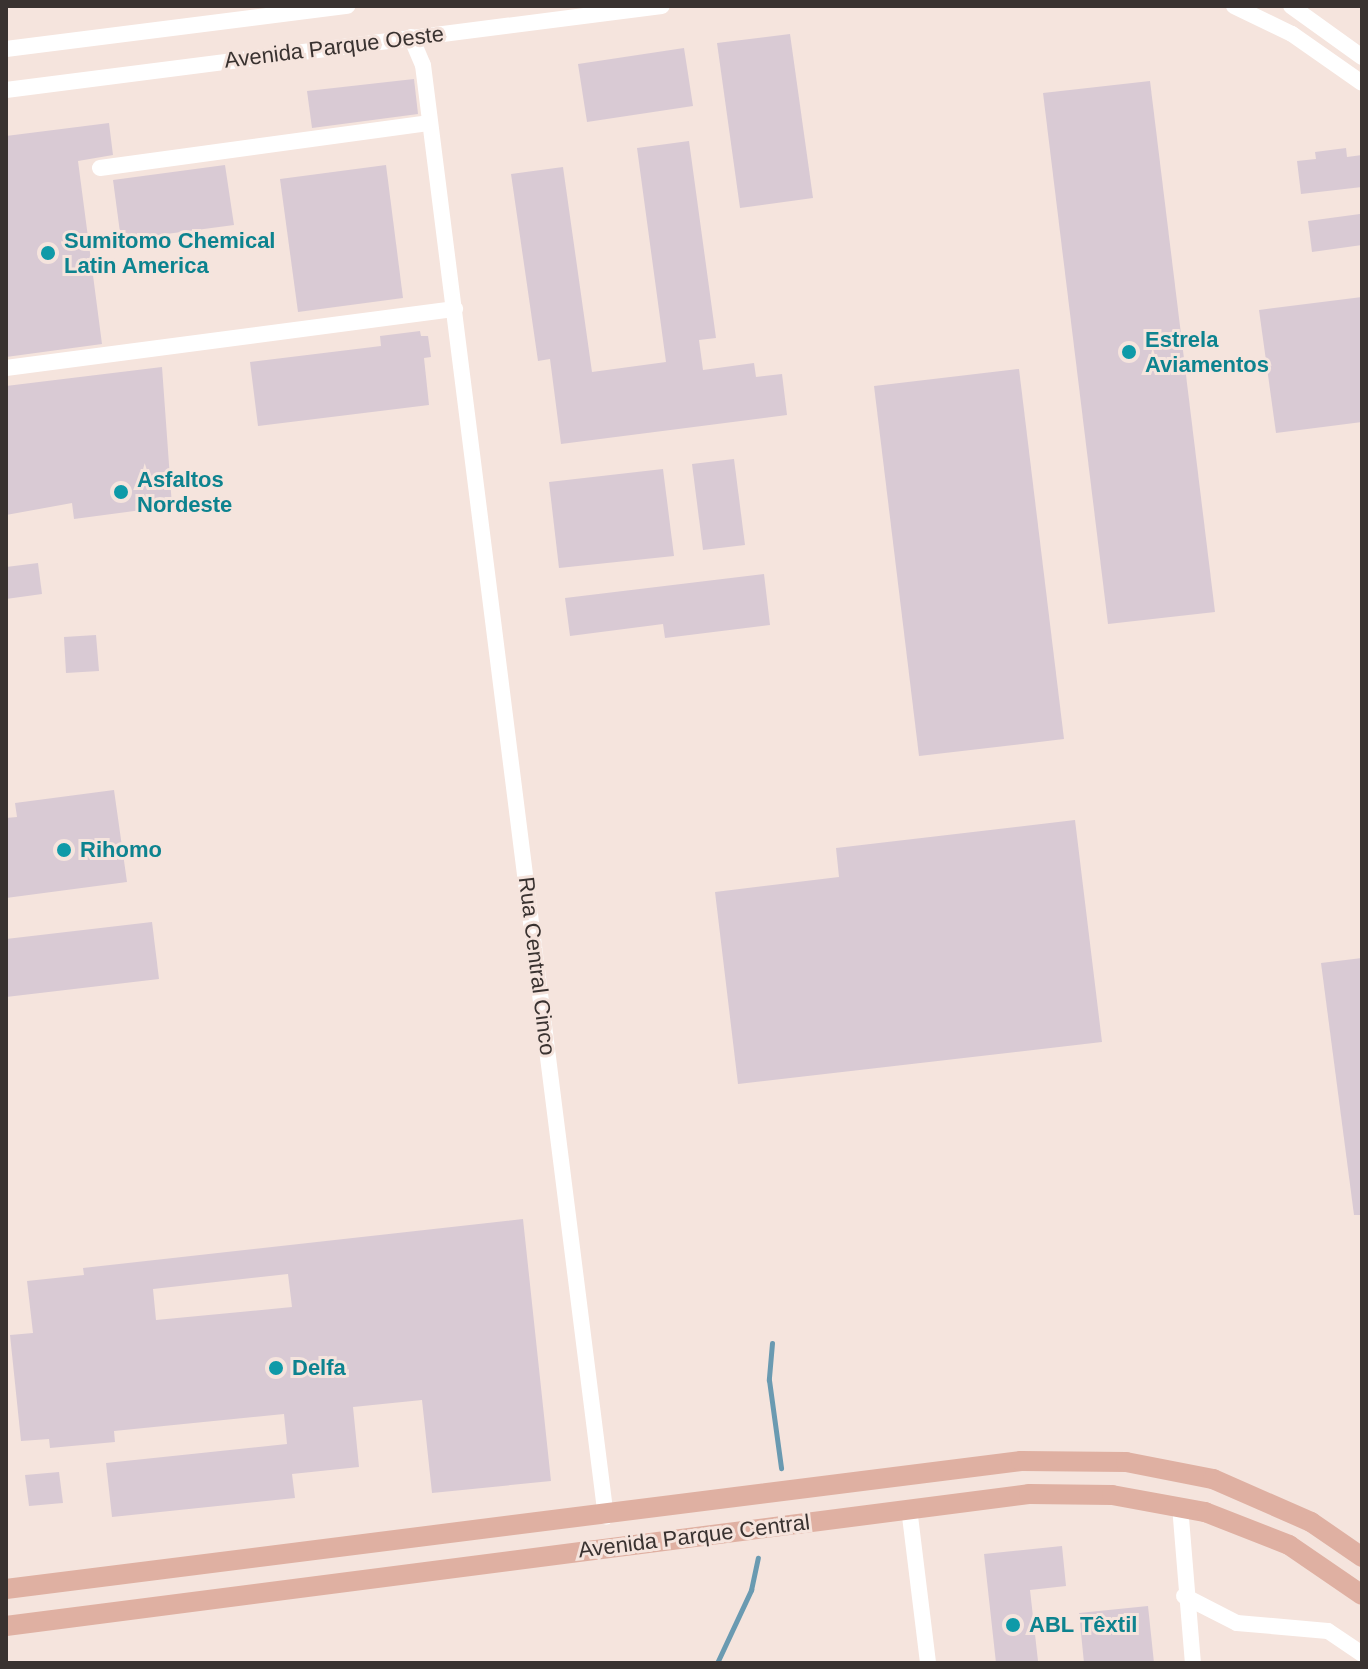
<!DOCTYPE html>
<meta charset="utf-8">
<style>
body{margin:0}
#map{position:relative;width:1368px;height:1669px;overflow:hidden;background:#f5e4dd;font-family:Arial,sans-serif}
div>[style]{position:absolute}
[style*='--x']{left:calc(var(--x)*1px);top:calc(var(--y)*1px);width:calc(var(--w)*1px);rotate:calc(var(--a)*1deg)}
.stream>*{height:5px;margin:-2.5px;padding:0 2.5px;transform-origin:2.5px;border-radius:2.5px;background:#6a9ab1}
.building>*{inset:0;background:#d9cad4}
.minor>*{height:16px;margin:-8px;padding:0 8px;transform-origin:8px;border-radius:8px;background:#fff}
.major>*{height:20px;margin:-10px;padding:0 10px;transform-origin:10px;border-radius:10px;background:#dfb0a2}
.dots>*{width:22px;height:22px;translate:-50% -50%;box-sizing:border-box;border:4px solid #f5e4dd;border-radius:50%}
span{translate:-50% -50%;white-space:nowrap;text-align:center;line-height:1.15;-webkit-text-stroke:6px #f5e4dd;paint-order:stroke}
.street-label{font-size:22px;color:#393230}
.culture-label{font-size:22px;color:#0d838f;font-weight:700}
.left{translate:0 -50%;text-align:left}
.frame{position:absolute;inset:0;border:8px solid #393230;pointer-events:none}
</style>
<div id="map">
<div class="stream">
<i style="--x:772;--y:1343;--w:37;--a:95"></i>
<i style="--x:769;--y:1380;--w:89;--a:82.2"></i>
<i style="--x:717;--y:1663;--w:81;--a:-65"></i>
<i style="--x:751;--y:1590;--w:33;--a:-78"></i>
</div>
<div class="building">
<i style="clip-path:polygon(790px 34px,813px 198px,740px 208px,717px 43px)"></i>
<i style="clip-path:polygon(684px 48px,693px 106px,587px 122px,578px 64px)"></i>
<i style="clip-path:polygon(414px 79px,418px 114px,312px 128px,307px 91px)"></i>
<i style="clip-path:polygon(1150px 81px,1215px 612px,1108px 624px,1043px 93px)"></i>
<i style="clip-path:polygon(109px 123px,113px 155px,78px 161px,102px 344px,6px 357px,6px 136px)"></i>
<i style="clip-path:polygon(689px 141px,716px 338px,699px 340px,703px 370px,754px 363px,756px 377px,782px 374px,787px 415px,561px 444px,550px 359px,538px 361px,511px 174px,563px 167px,592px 372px,666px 362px,637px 148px)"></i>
<i style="clip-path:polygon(1346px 148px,1347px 157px,1362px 155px,1362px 187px,1301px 194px,1297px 161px,1316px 159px,1315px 152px)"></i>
<i style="clip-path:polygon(225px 165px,234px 225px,121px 240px,113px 180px)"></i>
<i style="clip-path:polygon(386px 165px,403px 298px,298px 312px,280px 179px)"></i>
<i style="clip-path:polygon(1360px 214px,1362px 245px,1312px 252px,1308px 221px)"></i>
<i style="clip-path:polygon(1362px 297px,1362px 422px,1276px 433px,1259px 310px)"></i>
<i style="clip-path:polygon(420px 331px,421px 336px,428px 336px,431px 357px,424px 358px,429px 405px,258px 426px,250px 362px,381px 346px,380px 336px)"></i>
<i style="clip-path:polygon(162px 367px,172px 506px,74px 519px,72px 503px,6px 515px,6px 386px)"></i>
<i style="clip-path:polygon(1019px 369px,1064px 739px,919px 756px,874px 386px)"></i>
<i style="clip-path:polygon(734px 459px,745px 545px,703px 550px,692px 464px)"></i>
<i style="clip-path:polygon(663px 469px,674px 556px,559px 568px,549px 482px)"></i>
<i style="clip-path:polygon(38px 563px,42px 594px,6px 599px,6px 567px)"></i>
<i style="clip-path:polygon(764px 574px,770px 625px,665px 638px,663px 624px,570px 636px,565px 598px)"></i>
<i style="clip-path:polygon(96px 635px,99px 671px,66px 673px,64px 637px)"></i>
<i style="clip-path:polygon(114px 790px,127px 882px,6px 898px,6px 818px,17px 817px,15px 803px)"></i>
<i style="clip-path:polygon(1075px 820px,1102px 1042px,738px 1084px,715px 892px,839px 877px,836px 848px)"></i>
<i style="clip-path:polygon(152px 922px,159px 979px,6px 997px,6px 939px)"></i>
<i style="clip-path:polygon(1362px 958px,1362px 1215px,1354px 1215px,1321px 963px)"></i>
<i style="clip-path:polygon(evenodd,523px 1219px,551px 1481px,432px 1493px,422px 1400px,353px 1407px,359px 1467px,292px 1474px,295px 1498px,112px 1517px,106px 1463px,287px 1444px,284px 1414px,114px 1431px,115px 1442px,50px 1448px,49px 1439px,21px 1441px,10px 1335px,33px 1333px,27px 1281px,84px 1275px,83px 1268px,523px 1219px,288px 1274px,292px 1307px,156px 1320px,153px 1289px,288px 1274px)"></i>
<i style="clip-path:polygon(59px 1472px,63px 1503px,29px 1506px,25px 1475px)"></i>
<i style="clip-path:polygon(1062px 1546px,1066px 1586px,1030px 1590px,1038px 1661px,996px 1663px,984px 1554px)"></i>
<i style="clip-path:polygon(1148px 1606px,1154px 1663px,1084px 1663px,1079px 1613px)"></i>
</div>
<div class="minor">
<i style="--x:1234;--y:6;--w:64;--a:25.8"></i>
<i style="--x:1292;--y:34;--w:85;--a:35"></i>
<i style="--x:1291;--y:6;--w:87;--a:35.7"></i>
<i style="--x:411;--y:37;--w:30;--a:67"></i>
<i style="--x:423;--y:65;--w:1463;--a:82.82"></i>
<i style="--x:6;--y:49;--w:344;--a:-7.2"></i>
<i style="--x:6;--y:90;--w:661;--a:-7.3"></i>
<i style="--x:100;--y:168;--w:333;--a:-7.8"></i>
<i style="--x:6;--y:368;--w:453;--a:-7.5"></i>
<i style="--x:1180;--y:1506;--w:158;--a:85.3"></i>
<i style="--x:909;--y:1508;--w:156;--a:83"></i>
<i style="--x:1184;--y:1596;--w:59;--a:27"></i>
<i style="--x:1237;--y:1623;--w:91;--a:5"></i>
<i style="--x:1328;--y:1631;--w:41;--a:34.1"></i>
</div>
<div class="major">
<i style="--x:6;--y:1589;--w:1023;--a:-7.19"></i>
<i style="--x:1021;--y:1461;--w:105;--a:0.5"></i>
<i style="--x:1126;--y:1462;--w:89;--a:11.1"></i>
<i style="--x:1213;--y:1479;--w:107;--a:23.7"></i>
<i style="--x:1311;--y:1522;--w:62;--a:34.5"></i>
<i style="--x:6;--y:1626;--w:1031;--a:-7.35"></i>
<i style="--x:1029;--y:1494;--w:83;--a:0.7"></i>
<i style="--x:1112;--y:1495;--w:95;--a:10.4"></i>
<i style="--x:1205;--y:1512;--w:90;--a:21.4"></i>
<i style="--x:1289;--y:1545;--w:88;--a:34.4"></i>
</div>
<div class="dots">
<i style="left:48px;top:253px;background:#0f9aa8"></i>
<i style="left:1129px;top:352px;background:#0f9aa8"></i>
<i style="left:121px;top:492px;background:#0f9aa8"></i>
<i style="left:64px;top:850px;background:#0f9aa8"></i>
<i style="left:276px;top:1368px;background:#0f9aa8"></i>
<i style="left:1013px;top:1625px;background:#0f9aa8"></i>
</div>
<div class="street-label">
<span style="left:334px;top:47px;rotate:-7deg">Avenida Parque Oeste</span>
<span style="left:537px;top:966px;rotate:83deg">Rua Central Cinco</span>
<span style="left:694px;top:1536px;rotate:-7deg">Avenida Parque Central</span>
</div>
<div class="culture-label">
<span class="left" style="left:64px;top:253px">Sumitomo Chemical<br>Latin America</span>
<span class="left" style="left:1145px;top:352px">Estrela<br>Aviamentos</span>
<span class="left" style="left:137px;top:492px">Asfaltos<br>Nordeste</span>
<span class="left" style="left:80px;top:850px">Rihomo</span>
<span class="left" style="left:292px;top:1368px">Delfa</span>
<span class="left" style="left:1029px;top:1625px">ABL Têxtil</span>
</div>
<div class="frame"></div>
</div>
